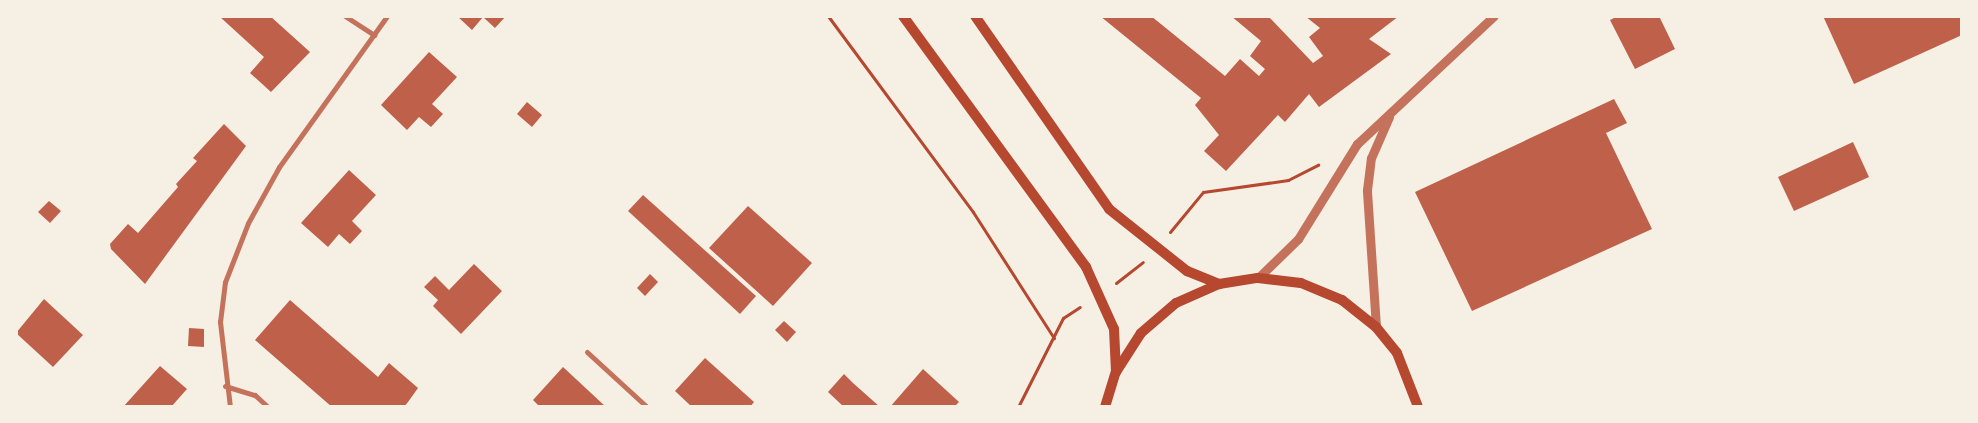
<!DOCTYPE html>
<style>
body{margin:0}
#map{position:relative;width:1978px;height:423px;overflow:hidden;background:#f6efe4;font-family:"Sofia Sans Condensed",sans-serif}
div>[style]{position:absolute}
[style*='--x']{left:calc(var(--x)*1px);top:calc(var(--y)*1px);width:calc(var(--w)*1px);rotate:calc(var(--a)*1deg)}
.building>*{inset:0;background:#bf614a}
.path>*{height:3px;margin:-1.5px;padding:0 1.5px;transform-origin:1.5px;border-radius:1.5px;background:#b5482f}
.minor>*{height:5px;margin:-2.5px;padding:0 2.5px;transform-origin:2.5px;border-radius:2.5px;background:#c5725c}
.tertiary>*{height:9px;margin:-4.5px;padding:0 4.5px;transform-origin:4.5px;border-radius:4.5px;background:#c5725c}
.secondary>*{height:10px;margin:-5px;padding:0 5px;transform-origin:5px;border-radius:5px;background:#b5482f}
span{translate:-50% -50%;white-space:nowrap;text-align:center;line-height:1.15;-webkit-text-stroke:4.5px #f6efe4;paint-order:stroke}
.frame{position:absolute;inset:0;border:18px solid #f6efe4;pointer-events:none}
</style>
<div id="map">
<div class="building">
<i style="clip-path:polygon(219px 16px,270px 16px,310px 52px,271px 92px,250px 73px,264px 57px)"></i>
<i style="clip-path:polygon(457px 16px,506px 16px,495px 28px,483px 17px,472px 30px)"></i>
<i style="clip-path:polygon(1100px 16px,1151px 16px,1225px 76px,1240px 59px,1259px 76px,1265px 69px,1250px 56px,1261px 41px,1231px 16px,1268px 16px,1313px 63px,1323px 56px,1309px 37px,1320px 28px,1305px 16px,1399px 16px,1369px 39px,1391px 54px,1319px 107px,1309px 94px,1285px 122px,1278px 115px,1226px 171px,1204px 151px,1219px 135px,1195px 105px,1201px 98px)"></i>
<i style="clip-path:polygon(1618px 16px,1659px 16px,1675px 49px,1635px 69px,1610px 20px)"></i>
<i style="clip-path:polygon(1823px 16px,1962px 16px,1962px 35px,1854px 84px)"></i>
<i style="clip-path:polygon(429px 52px,457px 77px,432px 104px,443px 114px,431px 127px,419px 117px,407px 130px,381px 105px)"></i>
<i style="clip-path:polygon(1614px 99px,1627px 123px,1606px 133px,1652px 229px,1472px 311px,1415px 192px)"></i>
<i style="clip-path:polygon(527px 102px,542px 115px,532px 127px,517px 114px)"></i>
<i style="clip-path:polygon(224px 124px,246px 146px,145px 284px,111px 249px,110px 244px,128px 224px,138px 233px,178px 187px,176px 184px,197px 161px,193px 158px)"></i>
<i style="clip-path:polygon(1853px 142px,1869px 177px,1794px 211px,1778px 177px)"></i>
<i style="clip-path:polygon(349px 170px,376px 195px,352px 221px,362px 231px,350px 244px,339px 234px,328px 247px,301px 223px)"></i>
<i style="clip-path:polygon(643px 195px,756px 296px,740px 314px,628px 211px)"></i>
<i style="clip-path:polygon(49px 201px,61px 211px,50px 223px,38px 212px)"></i>
<i style="clip-path:polygon(748px 206px,812px 263px,773px 306px,709px 248px)"></i>
<i style="clip-path:polygon(474px 264px,502px 291px,461px 334px,433px 306px,438px 300px,424px 287px,435px 276px,449px 290px)"></i>
<i style="clip-path:polygon(650px 274px,658px 282px,645px 296px,637px 288px)"></i>
<i style="clip-path:polygon(44px 299px,83px 335px,53px 367px,16px 333px)"></i>
<i style="clip-path:polygon(290px 300px,378px 377px,389px 363px,418px 388px,408px 402px,404px 407px,332px 407px,255px 340px)"></i>
<i style="clip-path:polygon(784px 321px,796px 332px,787px 342px,775px 330px)"></i>
<i style="clip-path:polygon(189px 328px,204px 329px,204px 347px,188px 346px)"></i>
<i style="clip-path:polygon(705px 358px,754px 402px,750px 407px,692px 407px,675px 391px)"></i>
<i style="clip-path:polygon(160px 366px,187px 389px,171px 407px,123px 407px)"></i>
<i style="clip-path:polygon(563px 367px,606px 407px,540px 407px,533px 400px)"></i>
<i style="clip-path:polygon(923px 369px,959px 402px,954px 407px,890px 407px)"></i>
<i style="clip-path:polygon(844px 374px,853px 383px,880px 407px,844px 407px,828px 392px)"></i>
</div>
<div class="path">
<i style="--x:828;--y:16;--w:244;--a:53.5"></i>
<i style="--x:973;--y:212;--w:150;--a:57.3"></i>
<i style="--x:1170;--y:232;--w:52;--a:-50.5"></i>
<i style="--x:1203;--y:192;--w:86;--a:-8"></i>
<i style="--x:1288;--y:180;--w:34;--a:-27"></i>
<i style="--x:1116;--y:283;--w:34;--a:-38"></i>
<i style="--x:1018;--y:407;--w:100;--a:-63.2"></i>
<i style="--x:1063;--y:318;--w:20;--a:-33"></i>
</div>
<div class="minor">
<i style="--x:345;--y:16;--w:35;--a:33"></i>
<i style="--x:587;--y:352;--w:81;--a:42.5"></i>
<i style="--x:225;--y:386;--w:31;--a:17"></i>
<i style="--x:255;--y:395;--w:18;--a:43"></i>
<i style="--x:230;--y:407;--w:86;--a:-96.7"></i>
<i style="--x:220;--y:322;--w:40;--a:-82.9"></i>
<i style="--x:225;--y:282;--w:63;--a:-68.7"></i>
<i style="--x:248;--y:223;--w:64;--a:-61"></i>
<i style="--x:279;--y:167;--w:186;--a:-54.4"></i>
</div>
<div class="tertiary">
<i style="--x:1258;--y:278;--w:56;--a:-44.3"></i>
<i style="--x:1298;--y:239;--w:112;--a:-58.2"></i>
<i style="--x:1357;--y:144;--w:187;--a:-43.1"></i>
<i style="--x:1376;--y:327;--w:137;--a:-93.8"></i>
<i style="--x:1367;--y:190;--w:32;--a:-83"></i>
<i style="--x:1371;--y:158;--w:45;--a:-66.3"></i>
</div>
<div class="secondary">
<i style="--x:903;--y:16;--w:311;--a:53.9"></i>
<i style="--x:1086;--y:267;--w:68;--a:65.7"></i>
<i style="--x:1114;--y:329;--w:43;--a:87.3"></i>
<i style="--x:975;--y:16;--w:235;--a:55.2"></i>
<i style="--x:1109;--y:209;--w:100;--a:38.5"></i>
<i style="--x:1187;--y:271;--w:35;--a:22"></i>
<i style="--x:1105;--y:407;--w:37;--a:-73"></i>
<i style="--x:1116;--y:372;--w:46;--a:-57.3"></i>
<i style="--x:1141;--y:333;--w:46;--a:-40.6"></i>
<i style="--x:1176;--y:303;--w:47;--a:-23.8"></i>
<i style="--x:1219;--y:284;--w:39;--a:-9"></i>
<i style="--x:1258;--y:278;--w:43;--a:6.6"></i>
<i style="--x:1301;--y:283;--w:44;--a:22.5"></i>
<i style="--x:1342;--y:300;--w:43;--a:38.5"></i>
<i style="--x:1376;--y:327;--w:33;--a:51"></i>
<i style="--x:1397;--y:353;--w:58;--a:68.7"></i>
</div>
<div class="frame"></div>
</div>
